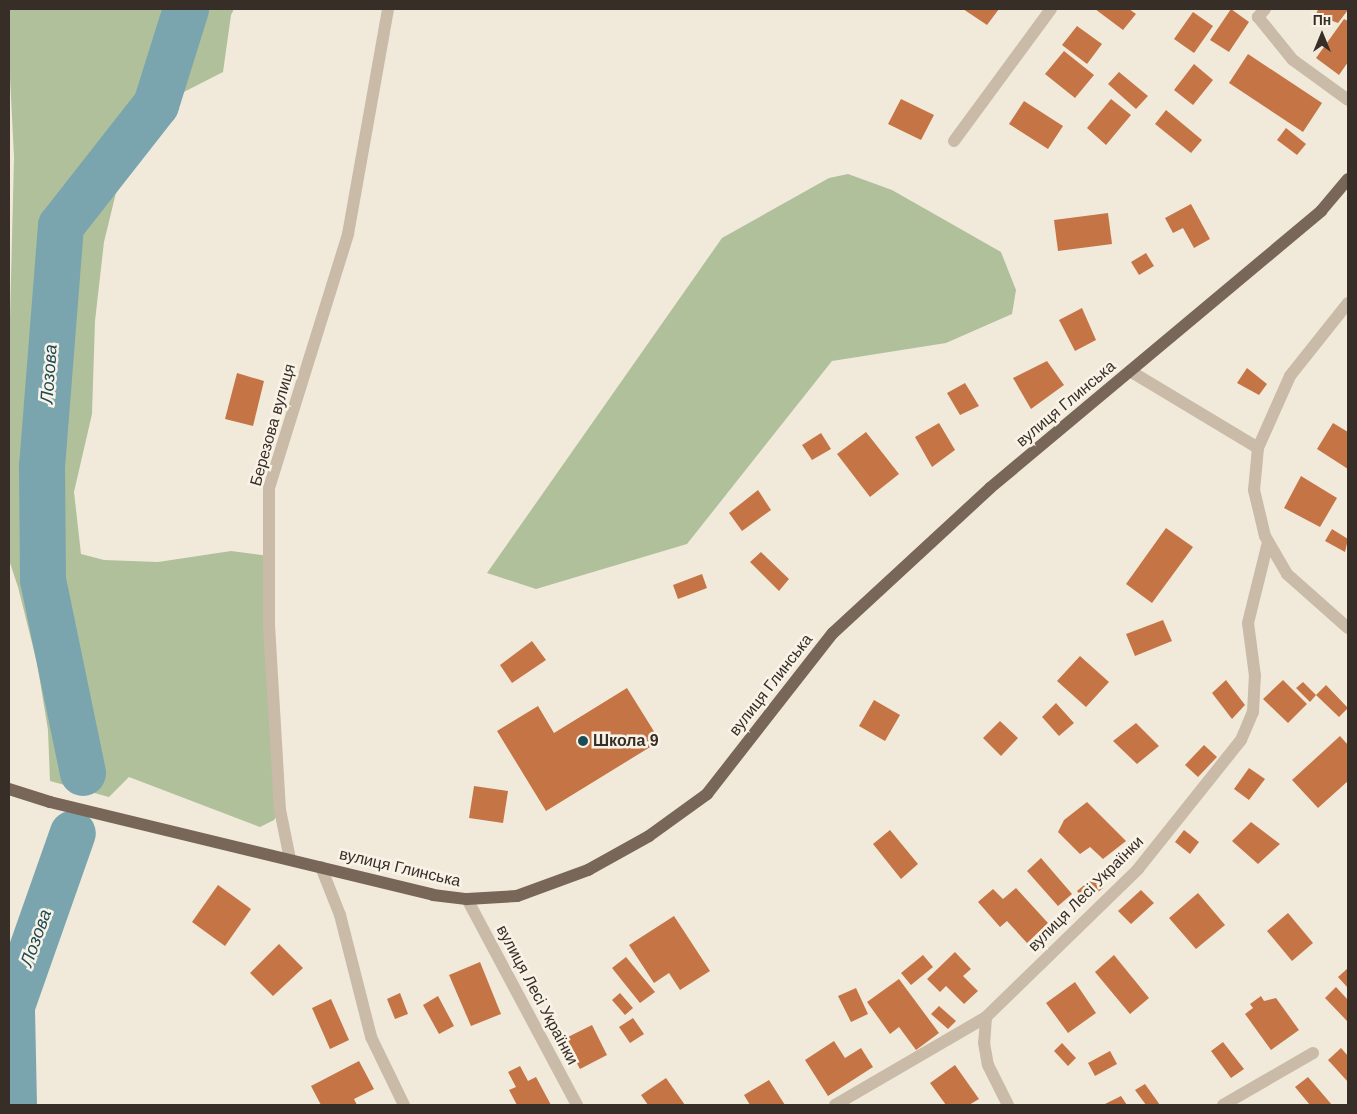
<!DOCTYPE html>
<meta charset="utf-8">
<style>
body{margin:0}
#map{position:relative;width:1357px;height:1114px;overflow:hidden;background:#f1eadb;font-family:Arial,sans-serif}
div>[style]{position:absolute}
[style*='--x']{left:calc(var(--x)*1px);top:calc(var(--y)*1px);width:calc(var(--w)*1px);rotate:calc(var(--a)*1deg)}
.green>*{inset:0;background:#afc09b}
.river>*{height:46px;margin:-23px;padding:0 23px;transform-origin:23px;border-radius:23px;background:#7aa5ae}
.building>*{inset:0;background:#c57545}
.minor>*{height:12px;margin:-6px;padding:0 6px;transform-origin:6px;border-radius:6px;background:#c9bba7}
.major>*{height:12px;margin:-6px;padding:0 6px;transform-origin:6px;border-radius:6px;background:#786758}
.dots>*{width:14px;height:14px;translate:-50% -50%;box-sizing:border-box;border:2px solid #f9f3e7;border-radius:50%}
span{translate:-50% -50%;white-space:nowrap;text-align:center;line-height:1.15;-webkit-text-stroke:5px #f9f3e7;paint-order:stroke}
.street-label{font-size:16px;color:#362e27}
.poi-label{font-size:16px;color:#362e27;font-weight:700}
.left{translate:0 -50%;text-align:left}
.water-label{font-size:18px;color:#1d4b57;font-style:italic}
.frame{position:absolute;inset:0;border:10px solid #362e27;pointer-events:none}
.north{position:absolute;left:1297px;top:10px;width:50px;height:50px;-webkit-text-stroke:4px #f9f3e7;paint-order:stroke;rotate:0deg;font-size:14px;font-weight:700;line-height:20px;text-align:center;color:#362e27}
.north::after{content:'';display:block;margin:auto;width:18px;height:22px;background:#362e27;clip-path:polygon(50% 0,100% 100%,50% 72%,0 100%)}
</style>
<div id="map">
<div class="green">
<i style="clip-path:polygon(9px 9px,234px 9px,231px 15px,223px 72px,178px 95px,122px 168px,104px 242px,95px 321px,92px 414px,74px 492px,81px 554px,104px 560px,158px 562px,231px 551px,269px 556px,280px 810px,274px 820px,260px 827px,129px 777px,109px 797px,50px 781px,48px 730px,37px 663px,18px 587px,9px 560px,9px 359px,14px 157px,9px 57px)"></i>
<i style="clip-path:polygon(848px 174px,892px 190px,1001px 252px,1016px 290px,1012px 314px,946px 343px,832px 361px,687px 544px,536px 589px,487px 573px,722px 238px,829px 178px)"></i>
</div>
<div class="river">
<i style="--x:83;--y:773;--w:197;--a:-101.7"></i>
<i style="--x:43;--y:580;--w:113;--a:-90.5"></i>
<i style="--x:42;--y:467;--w:242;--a:-85.5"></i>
<i style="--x:61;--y:226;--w:154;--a:-51.9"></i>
<i style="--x:156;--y:105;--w:101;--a:-72.6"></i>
<i style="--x:14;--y:1105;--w:99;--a:-91.2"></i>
<i style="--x:12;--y:1006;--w:183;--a:-70.6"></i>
</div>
<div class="building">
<i style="clip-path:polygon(963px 9px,999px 9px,987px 25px)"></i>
<i style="clip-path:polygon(1095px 9px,1129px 9px,1136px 14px,1123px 30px)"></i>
<i style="clip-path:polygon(1231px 9px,1249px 22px,1229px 52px,1210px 40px)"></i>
<i style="clip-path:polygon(1318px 9px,1348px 9px,1348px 10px,1338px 23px,1316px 15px)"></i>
<i style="clip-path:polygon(1193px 12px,1213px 26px,1194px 53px,1174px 39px)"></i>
<i style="clip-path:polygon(1344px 19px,1348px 21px,1348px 62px,1339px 75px,1316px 58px)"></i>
<i style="clip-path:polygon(1077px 26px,1102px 44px,1087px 64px,1062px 45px)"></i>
<i style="clip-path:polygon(1064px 51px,1094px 75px,1075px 98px,1045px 74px)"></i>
<i style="clip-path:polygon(1248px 54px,1322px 103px,1303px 132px,1229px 83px)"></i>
<i style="clip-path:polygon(1194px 64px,1213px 80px,1193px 105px,1174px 90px)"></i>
<i style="clip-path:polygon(1119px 72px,1148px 96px,1136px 109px,1108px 84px)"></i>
<i style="clip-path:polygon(901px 99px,934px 115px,921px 140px,888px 124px)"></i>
<i style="clip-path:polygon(1111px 99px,1131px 115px,1106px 145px,1087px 128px)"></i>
<i style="clip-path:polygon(1024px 101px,1063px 126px,1048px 149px,1009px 124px)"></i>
<i style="clip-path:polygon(1166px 110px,1202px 140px,1191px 153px,1155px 124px)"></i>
<i style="clip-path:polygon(1286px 128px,1306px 144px,1297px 155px,1277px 140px)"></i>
<i style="clip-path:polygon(1191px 204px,1210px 239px,1194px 248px,1183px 228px,1173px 233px,1165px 218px)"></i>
<i style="clip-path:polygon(1108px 213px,1112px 244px,1058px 251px,1054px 220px)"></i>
<i style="clip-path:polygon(1146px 253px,1154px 266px,1139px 275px,1131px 262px)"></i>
<i style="clip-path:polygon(1082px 308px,1096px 340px,1075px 351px,1059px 320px)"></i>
<i style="clip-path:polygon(1047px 361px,1064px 385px,1031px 409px,1013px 378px)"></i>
<i style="clip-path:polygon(1247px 368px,1267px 384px,1259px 395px,1237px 383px)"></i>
<i style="clip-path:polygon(237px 373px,264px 381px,253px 426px,225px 419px)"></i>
<i style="clip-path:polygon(965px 383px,979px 406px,960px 415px,947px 393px)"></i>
<i style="clip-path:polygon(939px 423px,955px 450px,932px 467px,915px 437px)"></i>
<i style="clip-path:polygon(1333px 423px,1348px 432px,1348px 469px,1317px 449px)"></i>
<i style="clip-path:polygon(866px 432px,899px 474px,870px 497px,837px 454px)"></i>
<i style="clip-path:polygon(821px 433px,831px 449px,812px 460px,802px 445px)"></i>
<i style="clip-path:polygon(1301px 476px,1337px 498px,1320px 527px,1284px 508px)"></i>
<i style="clip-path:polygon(758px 490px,771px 510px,742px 531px,729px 513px)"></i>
<i style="clip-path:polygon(1166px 528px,1193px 547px,1152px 603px,1126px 584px)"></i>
<i style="clip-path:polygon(1332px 529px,1348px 539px,1345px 552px,1325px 541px)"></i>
<i style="clip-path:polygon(761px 552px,789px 579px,779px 591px,750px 562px)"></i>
<i style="clip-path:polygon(702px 574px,707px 588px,678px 599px,673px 585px)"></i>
<i style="clip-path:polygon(1163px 620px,1172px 641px,1135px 656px,1126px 634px)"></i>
<i style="clip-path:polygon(532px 641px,546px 660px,512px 683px,500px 665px)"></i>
<i style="clip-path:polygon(1080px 656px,1109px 682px,1086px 707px,1057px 681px)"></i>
<i style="clip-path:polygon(1226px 680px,1245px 705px,1232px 719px,1212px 693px)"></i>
<i style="clip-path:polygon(1283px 680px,1307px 704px,1288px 723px,1263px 699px)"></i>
<i style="clip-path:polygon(1303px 682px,1316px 695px,1310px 702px,1296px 688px)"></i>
<i style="clip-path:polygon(1326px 685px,1348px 708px,1339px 717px,1316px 695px)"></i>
<i style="clip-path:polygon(627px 688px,660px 741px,546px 811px,497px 731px,538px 706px,554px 733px)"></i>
<i style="clip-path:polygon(874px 700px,900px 715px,885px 741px,859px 726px)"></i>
<i style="clip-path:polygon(1056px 703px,1074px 723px,1059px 736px,1042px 717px)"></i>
<i style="clip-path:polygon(1000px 721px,1018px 738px,1001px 756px,983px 738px)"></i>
<i style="clip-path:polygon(1136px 723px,1159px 746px,1137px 764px,1113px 741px)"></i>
<i style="clip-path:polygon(1340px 736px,1348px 745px,1348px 781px,1318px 808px,1292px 780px)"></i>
<i style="clip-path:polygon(1204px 745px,1217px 757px,1198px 777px,1185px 765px)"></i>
<i style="clip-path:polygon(1249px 768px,1265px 779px,1249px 800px,1234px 789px)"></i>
<i style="clip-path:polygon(474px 786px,508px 791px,503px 823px,469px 818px)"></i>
<i style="clip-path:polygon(1087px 802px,1126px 841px,1103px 859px,1090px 847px,1080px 854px,1058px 832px,1064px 820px)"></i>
<i style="clip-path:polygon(1251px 822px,1280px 844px,1258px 864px,1232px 841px)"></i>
<i style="clip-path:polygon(890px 830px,918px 864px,901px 879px,873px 844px)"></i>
<i style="clip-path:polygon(1184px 830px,1199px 842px,1190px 854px,1175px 842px)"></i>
<i style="clip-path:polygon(1041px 858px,1072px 894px,1058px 906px,1027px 871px)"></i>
<i style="clip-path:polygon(1094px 877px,1103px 888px,1086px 902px,1077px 891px)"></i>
<i style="clip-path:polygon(218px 885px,251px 909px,225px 946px,192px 922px)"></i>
<i style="clip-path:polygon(1016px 888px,1048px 923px,1027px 943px,1007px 921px,1000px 927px,978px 902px,993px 889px,1003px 899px)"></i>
<i style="clip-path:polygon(1141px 890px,1154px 903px,1131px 924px,1118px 911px)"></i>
<i style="clip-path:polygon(1198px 893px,1225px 925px,1196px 949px,1169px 918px)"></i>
<i style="clip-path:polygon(1288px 913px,1313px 943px,1292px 961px,1267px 931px)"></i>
<i style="clip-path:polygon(674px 916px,710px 971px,680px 990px,669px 973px,654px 983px,629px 945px)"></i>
<i style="clip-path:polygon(279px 944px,303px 968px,273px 996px,250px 973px)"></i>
<i style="clip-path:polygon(955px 952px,971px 969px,963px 976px,978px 991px,964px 1004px,946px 986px,940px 992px,927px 979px)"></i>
<i style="clip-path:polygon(923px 955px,933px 967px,911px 985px,901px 973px)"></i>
<i style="clip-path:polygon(1114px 955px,1149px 998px,1130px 1014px,1095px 972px)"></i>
<i style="clip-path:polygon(626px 957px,655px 992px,640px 1003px,612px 968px)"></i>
<i style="clip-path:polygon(480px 962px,501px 1014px,471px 1026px,449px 975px)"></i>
<i style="clip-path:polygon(1348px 968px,1348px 988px,1338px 977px)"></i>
<i style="clip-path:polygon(899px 979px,939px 1033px,916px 1050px,899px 1027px,890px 1034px,867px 1002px)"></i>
<i style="clip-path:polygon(1075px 982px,1096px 1013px,1068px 1033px,1046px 1003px)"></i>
<i style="clip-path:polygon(1336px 987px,1348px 1000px,1347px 1021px,1325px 998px)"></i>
<i style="clip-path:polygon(856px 988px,868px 1014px,851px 1022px,838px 996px)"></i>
<i style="clip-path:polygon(400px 993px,408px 1014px,395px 1019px,387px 999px)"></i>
<i style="clip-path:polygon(620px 993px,633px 1008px,625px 1015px,612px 1000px)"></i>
<i style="clip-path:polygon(438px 996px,454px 1026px,439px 1034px,423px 1005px)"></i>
<i style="clip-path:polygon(1261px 996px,1264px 1001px,1276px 998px,1299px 1030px,1271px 1050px,1245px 1014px,1253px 1008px,1250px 1004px)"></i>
<i style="clip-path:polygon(331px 999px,349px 1040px,330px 1049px,312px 1008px)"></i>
<i style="clip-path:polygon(939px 1006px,956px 1021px,948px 1029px,931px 1014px)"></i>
<i style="clip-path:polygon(633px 1018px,644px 1034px,630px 1043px,619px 1027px)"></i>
<i style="clip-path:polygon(592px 1025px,607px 1055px,580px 1069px,564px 1039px)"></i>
<i style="clip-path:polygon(834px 1041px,845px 1058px,861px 1048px,873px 1067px,828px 1096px,805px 1060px)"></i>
<i style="clip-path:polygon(1223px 1042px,1244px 1069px,1231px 1078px,1211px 1051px)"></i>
<i style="clip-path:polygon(1062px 1043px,1076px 1058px,1068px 1066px,1054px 1051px)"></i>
<i style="clip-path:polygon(1341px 1048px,1348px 1056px,1348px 1082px,1328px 1060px)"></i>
<i style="clip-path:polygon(1110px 1051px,1117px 1064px,1095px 1076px,1088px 1063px)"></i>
<i style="clip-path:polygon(359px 1061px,374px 1089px,354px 1099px,357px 1105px,321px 1105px,311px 1086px)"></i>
<i style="clip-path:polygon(955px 1065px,979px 1099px,969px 1105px,946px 1105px,930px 1083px)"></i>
<i style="clip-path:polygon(520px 1066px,528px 1081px,536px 1077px,551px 1105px,517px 1105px,509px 1090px,516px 1087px,508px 1072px)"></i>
<i style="clip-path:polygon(1308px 1077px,1332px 1105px,1310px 1105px,1295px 1087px)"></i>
<i style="clip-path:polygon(666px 1078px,685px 1105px,648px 1105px,641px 1095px)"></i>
<i style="clip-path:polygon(769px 1080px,785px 1105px,750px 1105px,744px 1095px)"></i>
<i style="clip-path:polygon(1145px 1084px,1160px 1105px,1146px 1105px,1135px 1090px)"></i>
<i style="clip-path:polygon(1121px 1096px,1127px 1105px,1103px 1105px)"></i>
</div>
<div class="minor">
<i style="--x:1265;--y:9;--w:11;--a:131"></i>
<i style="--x:1258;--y:17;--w:55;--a:50.9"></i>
<i style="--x:1293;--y:60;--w:68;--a:36"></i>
<i style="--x:954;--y:141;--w:164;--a:-53.7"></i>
<i style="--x:1348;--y:303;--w:93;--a:128.5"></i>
<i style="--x:1290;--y:376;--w:79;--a:114"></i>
<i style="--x:1258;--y:448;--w:42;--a:95.4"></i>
<i style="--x:1254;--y:490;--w:47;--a:76.6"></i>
<i style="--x:1265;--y:536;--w:44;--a:59.9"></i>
<i style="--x:1287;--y:574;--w:81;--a:41.5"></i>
<i style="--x:1130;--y:371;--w:149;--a:31"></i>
<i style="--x:290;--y:859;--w:50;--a:-101.5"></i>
<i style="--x:280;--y:810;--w:185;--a:-93.4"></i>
<i style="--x:269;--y:625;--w:137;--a:-90"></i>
<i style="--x:269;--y:488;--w:266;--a:-72.7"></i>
<i style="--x:348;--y:234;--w:229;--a:-79.9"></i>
<i style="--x:321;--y:867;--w:52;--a:68.4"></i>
<i style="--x:340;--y:915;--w:126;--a:75.7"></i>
<i style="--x:371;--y:1037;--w:76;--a:64.1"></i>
<i style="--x:467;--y:899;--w:234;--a:61.9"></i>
<i style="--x:986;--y:1017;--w:26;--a:94"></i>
<i style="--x:984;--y:1043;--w:22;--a:80"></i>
<i style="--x:988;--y:1065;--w:45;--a:63.4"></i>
<i style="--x:835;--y:1105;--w:175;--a:-30.2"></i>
<i style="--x:986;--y:1017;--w:212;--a:-44.2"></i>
<i style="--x:1138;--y:869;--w:165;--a:-51.4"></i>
<i style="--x:1241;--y:740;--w:30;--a:-67"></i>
<i style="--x:1253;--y:712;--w:36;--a:-87"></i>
<i style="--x:1255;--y:676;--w:53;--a:-97.5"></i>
<i style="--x:1248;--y:623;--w:83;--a:-76.1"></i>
<i style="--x:1223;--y:1105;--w:104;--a:-30"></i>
</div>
<div class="major">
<i style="--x:9;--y:789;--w:43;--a:17.6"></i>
<i style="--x:50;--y:802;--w:394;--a:13.6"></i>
<i style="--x:433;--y:895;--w:34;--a:7"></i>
<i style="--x:467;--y:899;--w:50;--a:-3.4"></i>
<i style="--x:517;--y:896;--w:76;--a:-20.1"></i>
<i style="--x:588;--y:870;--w:70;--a:-29.1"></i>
<i style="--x:649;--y:836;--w:72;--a:-35.9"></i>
<i style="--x:707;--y:794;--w:204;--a:-52"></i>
<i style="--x:833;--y:633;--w:214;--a:-42.7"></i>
<i style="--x:990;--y:488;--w:432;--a:-39.9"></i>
<i style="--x:1321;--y:211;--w:42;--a:-49.8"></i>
</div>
<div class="dots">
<i style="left:583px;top:741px;background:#1d4b57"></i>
</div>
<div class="street-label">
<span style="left:1066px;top:404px;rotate:-40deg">вулиця Глинська</span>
<span style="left:273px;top:425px;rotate:-74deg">Березова вулиця</span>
<span style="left:771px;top:685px;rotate:-52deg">вулиця Глинська</span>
<span style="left:400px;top:868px;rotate:13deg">вулиця Глинська</span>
<span style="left:1086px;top:894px;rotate:-45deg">вулиця Лесі Українки</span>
<span style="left:537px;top:995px;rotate:62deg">вулиця Лесі Українки</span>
</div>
<div class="poi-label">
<span class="left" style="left:593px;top:741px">Школа 9</span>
</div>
<div class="water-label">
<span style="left:49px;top:374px;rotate:-86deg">Лозова</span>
<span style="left:36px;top:938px;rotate:-70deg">Лозова</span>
</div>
<div class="frame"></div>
<div class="north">Пн</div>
</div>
